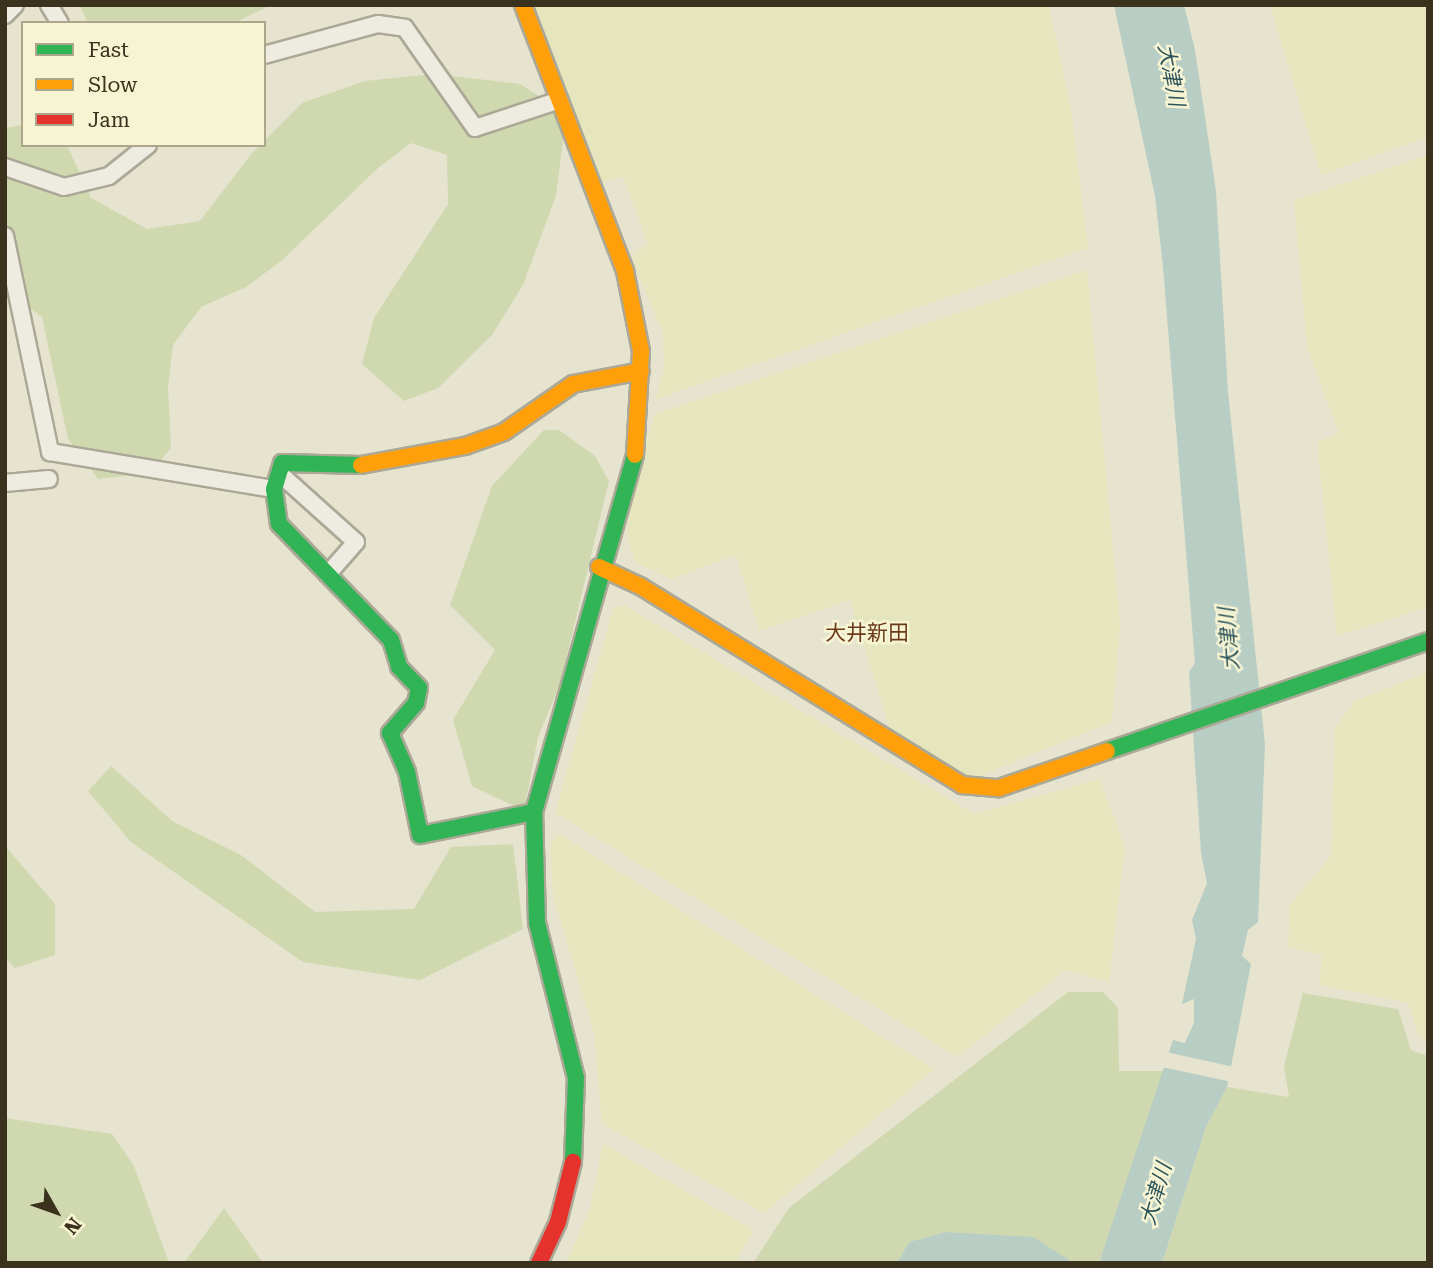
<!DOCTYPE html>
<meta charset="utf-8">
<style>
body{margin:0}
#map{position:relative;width:1433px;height:1268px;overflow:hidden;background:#e6e4ce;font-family:"Roboto Serif","Noto Sans JP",serif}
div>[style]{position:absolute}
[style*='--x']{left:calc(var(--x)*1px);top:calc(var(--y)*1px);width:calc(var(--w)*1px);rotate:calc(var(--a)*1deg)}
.farmland>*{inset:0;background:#e5e6be}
.green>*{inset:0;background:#cfd8af}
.water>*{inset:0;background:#b8cdc4}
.pier>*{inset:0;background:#e6e4ce}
.roads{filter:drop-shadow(2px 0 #aba897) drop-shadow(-2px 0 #aba897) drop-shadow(0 2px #aba897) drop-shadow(0 -2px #aba897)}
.street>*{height:16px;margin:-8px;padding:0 8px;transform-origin:8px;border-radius:8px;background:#eeece0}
.fast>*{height:16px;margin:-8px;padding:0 8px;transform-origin:8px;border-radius:8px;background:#30b455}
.slow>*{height:16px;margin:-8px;padding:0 8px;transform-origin:8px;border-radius:8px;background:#ff9f0a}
.jam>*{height:16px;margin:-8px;padding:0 8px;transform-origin:8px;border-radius:8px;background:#e5322d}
span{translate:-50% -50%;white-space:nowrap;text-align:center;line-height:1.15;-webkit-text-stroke:5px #f7f4d3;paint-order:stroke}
.water-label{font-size:21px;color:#2c555c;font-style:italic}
.neighbourhood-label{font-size:21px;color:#6a3b1b}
.frame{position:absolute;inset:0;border:7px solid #3b321e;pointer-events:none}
.legend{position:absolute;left:21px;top:21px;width:245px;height:126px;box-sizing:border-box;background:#f7f4d3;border:2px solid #aca68b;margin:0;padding:9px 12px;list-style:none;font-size:21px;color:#3b321e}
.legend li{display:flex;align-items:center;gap:14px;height:35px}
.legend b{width:35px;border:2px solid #aca68b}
.north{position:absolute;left:21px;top:1177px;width:70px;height:70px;-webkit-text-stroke:5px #f7f4d3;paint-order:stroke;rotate:130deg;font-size:19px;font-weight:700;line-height:28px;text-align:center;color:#3b321e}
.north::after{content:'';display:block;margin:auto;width:24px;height:32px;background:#3b321e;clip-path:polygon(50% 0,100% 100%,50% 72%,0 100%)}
</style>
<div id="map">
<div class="farmland">
<i style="clip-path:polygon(534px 5px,1049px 5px,1072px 116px,1088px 248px,656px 399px,664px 369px,663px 334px,631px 257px,648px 244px,623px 177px,600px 183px)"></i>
<i style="clip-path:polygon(1270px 5px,1428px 5px,1428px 137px,1321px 175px)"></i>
<i style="clip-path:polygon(1428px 155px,1428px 607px,1337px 636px,1317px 442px,1339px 433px,1307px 347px,1294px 200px)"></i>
<i style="clip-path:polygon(1087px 270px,1120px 625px,1112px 722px,972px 779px,891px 733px,850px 600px,759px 631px,736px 555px,671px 579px,635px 562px,627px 536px,633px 486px,655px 414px)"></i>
<i style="clip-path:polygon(624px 605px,974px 814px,1100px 779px,1125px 847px,1109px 982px,1065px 970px,958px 1057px,555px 813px,613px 609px)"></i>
<i style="clip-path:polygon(1428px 672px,1428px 1039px,1419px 1036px,1408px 1003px,1319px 985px,1322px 955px,1288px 947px,1290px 905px,1331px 856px,1335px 728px,1355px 701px)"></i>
<i style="clip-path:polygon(559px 834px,934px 1069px,764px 1213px,602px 1124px,594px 1033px,553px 896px,550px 844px)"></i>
<i style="clip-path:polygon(603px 1144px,754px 1230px,735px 1263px,566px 1263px,590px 1209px)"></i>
</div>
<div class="green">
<i style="clip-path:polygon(271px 5px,234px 23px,88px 23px,80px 6px)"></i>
<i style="clip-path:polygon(434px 74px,520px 84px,547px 101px,565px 124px,556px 196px,523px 285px,492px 335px,438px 388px,404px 401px,362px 364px,374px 318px,448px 204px,447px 155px,411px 143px,378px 168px,280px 262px,246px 287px,201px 307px,173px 345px,168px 387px,171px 448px,150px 473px,98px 479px,68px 439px,42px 317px,5px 289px,5px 128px,23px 125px,23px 145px,67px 145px,91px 198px,147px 229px,200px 221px,252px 153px,302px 103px,365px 81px)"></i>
<i style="clip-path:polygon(544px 430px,559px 430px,595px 456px,609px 481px,560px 684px,538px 737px,524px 811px,472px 786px,453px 720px,495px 650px,450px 605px,492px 486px)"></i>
<i style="clip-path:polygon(111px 766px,172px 821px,241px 855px,315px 912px,414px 909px,451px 847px,513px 844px,523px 929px,420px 980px,303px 962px,131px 842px,88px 791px)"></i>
<i style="clip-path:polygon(5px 846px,55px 904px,55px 955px,15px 968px,5px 958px)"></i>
<i style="clip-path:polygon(1068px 992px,1103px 992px,1118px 1008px,1119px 1071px,1165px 1071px,1099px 1263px,1074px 1263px,1033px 1238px,946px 1232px,909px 1242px,897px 1263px,753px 1263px,789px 1208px)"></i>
<i style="clip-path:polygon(1303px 993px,1398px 1009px,1411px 1050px,1428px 1056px,1428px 1263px,1162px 1263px,1206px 1127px,1227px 1087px,1289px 1097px,1284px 1066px)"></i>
<i style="clip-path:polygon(5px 1118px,112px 1134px,134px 1166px,169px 1263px,5px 1263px)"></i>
<i style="clip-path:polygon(224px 1208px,263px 1263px,184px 1263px)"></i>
</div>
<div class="water">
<i style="clip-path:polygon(1114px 5px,1184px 5px,1195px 50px,1216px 191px,1228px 392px,1265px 744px,1258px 922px,1248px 930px,1242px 956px,1251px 964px,1227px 1087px,1206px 1127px,1162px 1263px,1099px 1263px,1173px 1040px,1185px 1043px,1194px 1023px,1194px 999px,1182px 1004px,1196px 939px,1192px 920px,1207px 883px,1201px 853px,1189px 672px,1195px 663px,1163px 267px,1155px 196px)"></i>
<i style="clip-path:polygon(946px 1232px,1033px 1237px,1074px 1263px,897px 1263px,909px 1242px)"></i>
</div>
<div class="pier">
<i style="clip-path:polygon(1166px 1052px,1234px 1067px,1232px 1082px,1162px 1067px)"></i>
</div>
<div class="roads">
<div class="street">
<i style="--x:49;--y:5;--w:21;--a:59"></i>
<i style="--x:5;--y:15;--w:14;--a:-45"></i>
<i style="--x:264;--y:55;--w:118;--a:-15.2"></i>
<i style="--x:378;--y:24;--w:27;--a:8"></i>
<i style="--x:405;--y:28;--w:122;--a:55"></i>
<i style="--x:475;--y:128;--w:89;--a:-18.2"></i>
<i style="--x:5;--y:167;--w:62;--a:18.7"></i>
<i style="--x:64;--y:187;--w:46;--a:-13.7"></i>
<i style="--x:109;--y:176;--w:50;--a:-38.5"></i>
<i style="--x:5;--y:236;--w:221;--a:78.2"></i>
<i style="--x:50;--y:452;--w:227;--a:9.4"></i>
<i style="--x:279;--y:473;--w:103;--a:41.9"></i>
<i style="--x:356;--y:542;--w:43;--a:131.2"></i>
<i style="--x:5;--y:483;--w:44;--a:-5.2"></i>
</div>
<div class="fast">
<i style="--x:361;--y:465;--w:79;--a:-178.5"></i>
<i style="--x:282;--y:463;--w:27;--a:107"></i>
<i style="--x:274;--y:489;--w:35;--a:82"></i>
<i style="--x:279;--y:524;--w:161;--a:46"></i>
<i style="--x:391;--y:640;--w:28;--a:73"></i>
<i style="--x:399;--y:667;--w:29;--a:46"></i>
<i style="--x:419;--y:688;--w:15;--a:101"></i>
<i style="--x:416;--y:703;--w:40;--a:131"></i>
<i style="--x:390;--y:733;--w:43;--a:66.4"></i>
<i style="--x:407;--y:772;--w:64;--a:78.3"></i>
<i style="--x:420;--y:835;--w:116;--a:-11.4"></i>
<i style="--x:1107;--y:751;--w:339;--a:-18.9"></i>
<i style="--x:573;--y:1162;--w:84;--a:-88"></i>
<i style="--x:576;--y:1078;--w:160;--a:-104.1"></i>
<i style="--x:537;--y:923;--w:111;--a:-91.5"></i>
<i style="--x:534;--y:812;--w:371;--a:-74.2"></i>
</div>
<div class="slow">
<i style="--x:523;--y:5;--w:285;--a:69"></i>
<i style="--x:625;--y:271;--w:82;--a:78.7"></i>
<i style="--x:641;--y:351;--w:104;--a:93.3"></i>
<i style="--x:361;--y:465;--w:106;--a:-10.4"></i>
<i style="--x:465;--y:446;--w:41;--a:-19.7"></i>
<i style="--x:504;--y:432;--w:84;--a:-34.8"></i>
<i style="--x:573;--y:384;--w:69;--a:-10.8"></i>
<i style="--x:599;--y:567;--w:45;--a:24.9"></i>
<i style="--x:640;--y:586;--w:379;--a:31.7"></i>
<i style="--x:962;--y:785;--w:37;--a:5"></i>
<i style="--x:999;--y:788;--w:114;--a:-18.9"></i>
</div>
<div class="jam">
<i style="--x:539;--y:1263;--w:45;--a:-65.1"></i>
<i style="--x:558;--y:1222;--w:62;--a:-76"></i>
</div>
</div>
<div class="water-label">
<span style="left:1171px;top:75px;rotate:79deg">大津川</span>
<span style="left:1229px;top:639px;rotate:-95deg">大津川</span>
<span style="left:1156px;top:1194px;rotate:-74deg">大津川</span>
</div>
<div class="neighbourhood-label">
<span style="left:867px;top:633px">大井新田</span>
</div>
<div class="frame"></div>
<ul class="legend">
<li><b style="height:9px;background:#30b455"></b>Fast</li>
<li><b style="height:9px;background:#ff9f0a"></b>Slow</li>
<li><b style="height:9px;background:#e5322d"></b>Jam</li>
</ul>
<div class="north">N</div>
</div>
